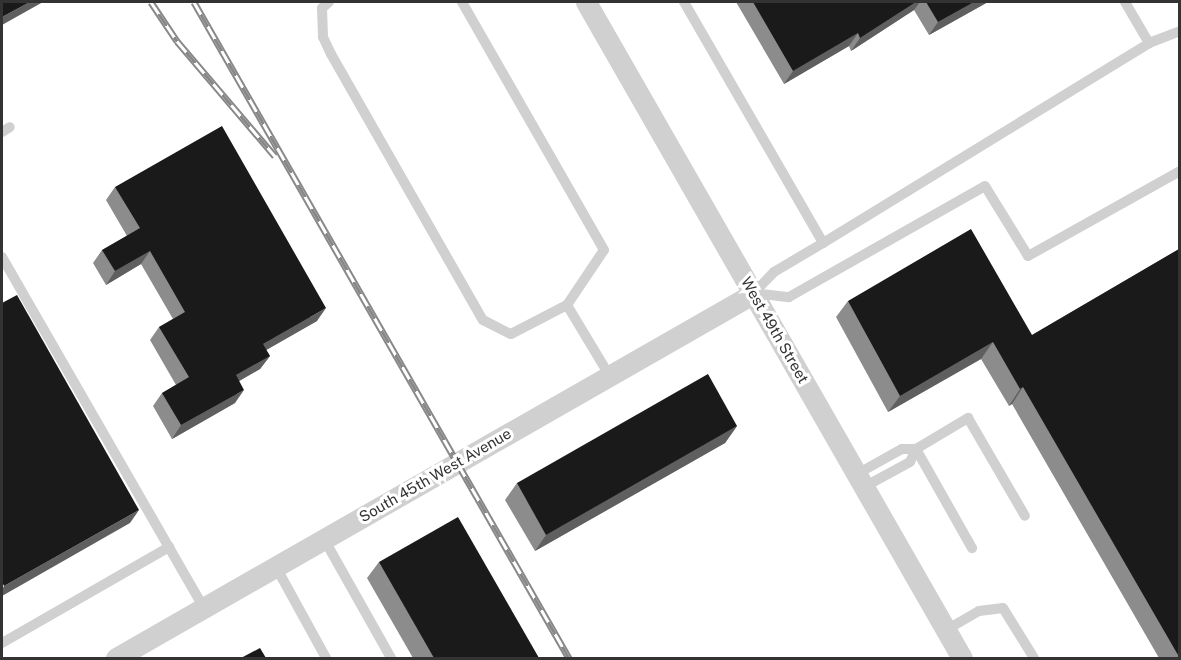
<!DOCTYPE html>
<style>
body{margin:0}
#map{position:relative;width:1181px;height:660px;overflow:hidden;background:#fff;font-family:"Public Sans",sans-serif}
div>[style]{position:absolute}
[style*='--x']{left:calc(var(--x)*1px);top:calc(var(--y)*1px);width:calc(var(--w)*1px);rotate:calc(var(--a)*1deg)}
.service>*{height:10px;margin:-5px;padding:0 5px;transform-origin:5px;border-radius:5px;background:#d0d0d0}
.minor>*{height:21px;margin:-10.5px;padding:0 10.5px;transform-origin:10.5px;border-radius:10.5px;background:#d0d0d0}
.rail>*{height:7px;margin-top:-3.5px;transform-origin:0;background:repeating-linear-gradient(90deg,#fff 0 14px,#888 0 28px);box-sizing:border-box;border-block:2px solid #888}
.wall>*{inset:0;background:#8c8c8c}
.shaded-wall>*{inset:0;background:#5f5f5f}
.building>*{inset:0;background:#1a1a1a}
span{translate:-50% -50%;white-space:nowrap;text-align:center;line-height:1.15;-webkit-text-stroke:6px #fff;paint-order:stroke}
.street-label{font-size:15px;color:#333}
.frame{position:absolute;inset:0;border:3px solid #333;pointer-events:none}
</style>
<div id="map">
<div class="service">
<i style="--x:329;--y:2;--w:9;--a:139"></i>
<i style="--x:322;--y:8;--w:29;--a:88"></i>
<i style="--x:323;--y:37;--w:19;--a:65"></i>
<i style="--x:331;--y:54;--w:306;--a:60.3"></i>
<i style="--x:483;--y:320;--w:31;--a:27"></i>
<i style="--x:511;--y:334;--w:63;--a:-27.4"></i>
<i style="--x:567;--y:305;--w:66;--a:-56.1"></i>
<i style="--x:604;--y:250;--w:286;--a:-119.8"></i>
<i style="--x:684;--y:2;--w:278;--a:60"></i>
<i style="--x:823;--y:243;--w:57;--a:149.4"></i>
<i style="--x:774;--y:272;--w:29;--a:134"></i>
<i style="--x:1125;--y:2;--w:48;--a:59.7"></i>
<i style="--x:2;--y:132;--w:9;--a:-32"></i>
<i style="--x:823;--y:243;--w:382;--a:-31.5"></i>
<i style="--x:1149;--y:43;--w:33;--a:-21"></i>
<i style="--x:2;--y:257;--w:405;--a:60.1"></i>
<i style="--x:754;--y:293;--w:35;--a:7"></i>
<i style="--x:789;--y:297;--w:225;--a:-29.5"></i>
<i style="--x:985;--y:186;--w:82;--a:58.4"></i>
<i style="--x:1028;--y:256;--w:174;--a:-29.2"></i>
<i style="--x:567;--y:305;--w:82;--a:59"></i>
<i style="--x:916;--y:449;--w:114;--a:60.5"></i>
<i style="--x:857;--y:474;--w:51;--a:-29.1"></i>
<i style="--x:902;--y:449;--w:14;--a:0"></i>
<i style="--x:916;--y:449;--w:61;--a:-30.8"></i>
<i style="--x:968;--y:418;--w:113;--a:59.8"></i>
<i style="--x:864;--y:487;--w:52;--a:-28.5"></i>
<i style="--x:910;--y:462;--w:14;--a:-65"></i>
<i style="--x:324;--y:539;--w:137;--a:60.6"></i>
<i style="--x:276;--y:567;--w:104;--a:61.2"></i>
<i style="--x:946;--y:630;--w:38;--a:-30"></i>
<i style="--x:979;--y:611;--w:24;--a:-7"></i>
<i style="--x:1003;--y:608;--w:59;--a:58.2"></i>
<i style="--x:2;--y:643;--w:193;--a:-29.9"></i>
</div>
<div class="minor">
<i style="--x:586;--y:2;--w:756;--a:60.18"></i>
<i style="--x:116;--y:658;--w:735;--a:-29.77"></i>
</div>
<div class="rail">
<i style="--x:151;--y:2;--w:47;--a:56.3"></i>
<i style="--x:177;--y:41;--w:151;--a:49.6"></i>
<i style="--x:194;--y:2;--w:756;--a:60.25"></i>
</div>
<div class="wall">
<i style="clip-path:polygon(736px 2px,988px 2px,929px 35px,914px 10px,851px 51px,849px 46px,784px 84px)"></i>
<i style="clip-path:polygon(115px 187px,317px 321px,266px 350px,270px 356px,260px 369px,239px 381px,235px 403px,172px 439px,153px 406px,162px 393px,176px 385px,150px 340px,159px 327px,173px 319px,141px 264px,106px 285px,93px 263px,102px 250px,127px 236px,106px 200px)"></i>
<i style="clip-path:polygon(1179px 249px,1179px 658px,1159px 658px,1012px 404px,1009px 406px,981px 359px,888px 412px,836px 317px,848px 301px,1032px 335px)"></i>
<i style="clip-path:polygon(737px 426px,725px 443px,535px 551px,505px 500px,517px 483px)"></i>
<i style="clip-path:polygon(379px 562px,539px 658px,413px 658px,367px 578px)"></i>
</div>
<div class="shaded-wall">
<i style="clip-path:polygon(30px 2px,43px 2px,2px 25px,2px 17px)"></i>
<i style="clip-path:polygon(916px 2px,920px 2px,914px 10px,851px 51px,860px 38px)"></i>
<i style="clip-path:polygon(974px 2px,988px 2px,929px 35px,938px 22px)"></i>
<i style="clip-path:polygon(858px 33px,849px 46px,784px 84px,793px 71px)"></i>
<i style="clip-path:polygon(150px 251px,141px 264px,106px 285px,115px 271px)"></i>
<i style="clip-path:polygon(326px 308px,317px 321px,254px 357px,263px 344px)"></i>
<i style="clip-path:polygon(993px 342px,981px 359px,888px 412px,900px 396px)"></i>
<i style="clip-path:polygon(270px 356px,260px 369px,227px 388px,236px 375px)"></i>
<i style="clip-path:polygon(1023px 387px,1012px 404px,1009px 406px,1020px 389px)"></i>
<i style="clip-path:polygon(244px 390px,235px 403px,172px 439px,181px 425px)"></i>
<i style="clip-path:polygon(737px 426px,725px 443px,535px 551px,546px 535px)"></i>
<i style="clip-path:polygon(139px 510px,130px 523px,2px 596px,2px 590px,4px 586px)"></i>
</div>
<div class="building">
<i style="clip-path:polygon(2px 2px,30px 2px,2px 17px)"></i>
<i style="clip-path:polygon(753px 2px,916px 2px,860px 38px,858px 33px,793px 71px)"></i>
<i style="clip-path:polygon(926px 2px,974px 2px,938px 22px)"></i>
<i style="clip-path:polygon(222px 126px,326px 308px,263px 344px,270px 356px,236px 375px,244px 390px,181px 425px,162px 393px,189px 377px,159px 327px,185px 312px,150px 251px,115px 271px,102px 250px,140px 228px,115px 187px)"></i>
<i style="clip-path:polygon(971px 229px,1032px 335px,1179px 249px,1179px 654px,1178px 655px,1023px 387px,1020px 389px,993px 342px,900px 396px,848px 301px)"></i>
<i style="clip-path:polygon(17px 295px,139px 510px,4px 586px,2px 582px,2px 303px)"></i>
<i style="clip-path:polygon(708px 374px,737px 426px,546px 535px,517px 483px)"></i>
<i style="clip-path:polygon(458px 517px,539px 658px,434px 658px,379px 562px)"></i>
<i style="clip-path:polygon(260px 648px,266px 658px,241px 658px)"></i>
</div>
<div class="street-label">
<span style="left:775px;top:330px;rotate:60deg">West 49th Street</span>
<span style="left:435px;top:475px;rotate:-30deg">South 45th West Avenue</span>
</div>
<div class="frame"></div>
</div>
